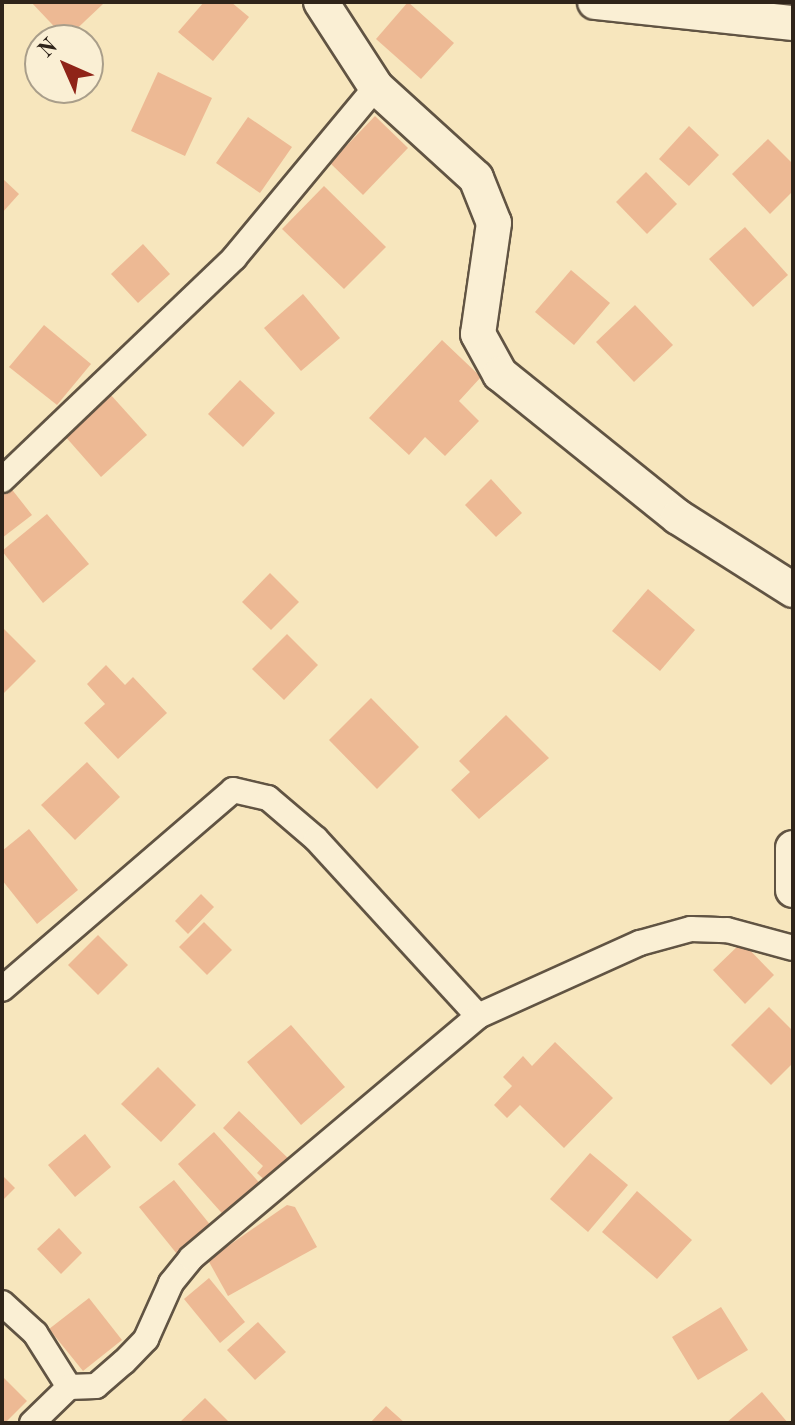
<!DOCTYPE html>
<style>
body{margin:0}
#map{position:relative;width:795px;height:1425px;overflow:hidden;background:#f7e6bd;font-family:"Old Standard TT",serif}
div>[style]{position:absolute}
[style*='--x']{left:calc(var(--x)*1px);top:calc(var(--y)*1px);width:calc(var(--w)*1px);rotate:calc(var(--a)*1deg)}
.building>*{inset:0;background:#edb994}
.roads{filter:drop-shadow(2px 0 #615443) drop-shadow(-2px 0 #615443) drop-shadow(0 2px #615443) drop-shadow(0 -2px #615443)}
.street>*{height:24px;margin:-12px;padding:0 12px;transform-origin:12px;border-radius:12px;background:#faefd4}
.secondary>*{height:34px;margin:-17px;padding:0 17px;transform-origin:17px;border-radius:17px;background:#faefd4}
span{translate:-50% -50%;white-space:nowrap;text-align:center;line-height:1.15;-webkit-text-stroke:8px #faefd4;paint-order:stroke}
.frame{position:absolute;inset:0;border:4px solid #2f241a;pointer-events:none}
.north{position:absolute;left:24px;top:24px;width:80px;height:80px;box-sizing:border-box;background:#faefd4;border:2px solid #a99e8a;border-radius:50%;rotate:315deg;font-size:22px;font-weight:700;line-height:32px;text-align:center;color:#2f241a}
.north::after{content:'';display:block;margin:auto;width:28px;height:36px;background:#8f2418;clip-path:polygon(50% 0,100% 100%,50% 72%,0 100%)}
</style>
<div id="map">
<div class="building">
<i style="clip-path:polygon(31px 2px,101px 2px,103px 4px,66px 39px)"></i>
<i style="clip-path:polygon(204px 2px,231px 2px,249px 17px,213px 61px,178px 32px)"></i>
<i style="clip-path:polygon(408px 2px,454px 43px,421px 79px,376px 39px)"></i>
<i style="clip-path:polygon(158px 72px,212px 98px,185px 156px,131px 131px)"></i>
<i style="clip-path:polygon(375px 116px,408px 148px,363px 195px,330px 163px)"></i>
<i style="clip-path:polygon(248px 117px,292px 147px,260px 193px,216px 163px)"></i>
<i style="clip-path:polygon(689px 126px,719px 155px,689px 186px,659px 159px)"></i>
<i style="clip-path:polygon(768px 139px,793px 164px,793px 191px,770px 214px,732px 174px)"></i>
<i style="clip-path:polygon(646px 172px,677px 204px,647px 234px,616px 202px)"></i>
<i style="clip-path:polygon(2px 178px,19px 194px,2px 213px)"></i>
<i style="clip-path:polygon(324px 186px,386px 247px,344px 289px,282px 229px)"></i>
<i style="clip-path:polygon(745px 227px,788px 275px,753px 307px,709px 259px)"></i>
<i style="clip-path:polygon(143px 244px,170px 274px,138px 303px,111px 274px)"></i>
<i style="clip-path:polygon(571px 270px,610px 303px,574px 345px,535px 312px)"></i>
<i style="clip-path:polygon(303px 294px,340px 338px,301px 371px,264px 328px)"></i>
<i style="clip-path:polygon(635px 305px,673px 345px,634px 382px,596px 342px)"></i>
<i style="clip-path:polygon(44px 325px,91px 364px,57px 405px,9px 367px)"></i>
<i style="clip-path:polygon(442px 340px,481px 377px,459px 401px,479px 421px,445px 456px,425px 437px,409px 455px,369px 418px)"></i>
<i style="clip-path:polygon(240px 380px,275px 413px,243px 447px,208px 414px)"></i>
<i style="clip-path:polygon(110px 394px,147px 435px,101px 477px,64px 435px)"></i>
<i style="clip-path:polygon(491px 479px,522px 513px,496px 537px,465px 505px)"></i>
<i style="clip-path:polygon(10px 487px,32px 515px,2px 538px,2px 493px)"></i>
<i style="clip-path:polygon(47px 514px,89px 564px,43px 603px,2px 551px)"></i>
<i style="clip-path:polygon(270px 573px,299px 602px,271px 630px,242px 602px)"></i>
<i style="clip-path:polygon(648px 589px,695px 630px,660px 671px,612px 631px)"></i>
<i style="clip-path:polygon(2px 627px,36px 661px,2px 695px)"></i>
<i style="clip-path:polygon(287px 634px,318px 665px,284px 700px,252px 669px)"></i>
<i style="clip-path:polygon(106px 665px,125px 685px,133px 677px,167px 713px,118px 759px,84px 723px,105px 704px,87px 684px)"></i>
<i style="clip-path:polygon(371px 698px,419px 747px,377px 789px,329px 740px)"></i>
<i style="clip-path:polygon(506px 715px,549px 758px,479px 819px,451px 790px,470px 772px,459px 761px)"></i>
<i style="clip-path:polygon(87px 762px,120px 797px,75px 840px,41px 805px)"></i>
<i style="clip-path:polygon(29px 829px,78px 890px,37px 924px,2px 880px,2px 851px)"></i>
<i style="clip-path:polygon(201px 894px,214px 907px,188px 934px,175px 921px)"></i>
<i style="clip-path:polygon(204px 922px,232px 950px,207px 975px,179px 947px)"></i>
<i style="clip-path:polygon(98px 935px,128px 965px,98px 995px,68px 965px)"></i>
<i style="clip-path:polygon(742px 942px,774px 975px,745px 1004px,713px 970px)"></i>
<i style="clip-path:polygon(769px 1007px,793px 1031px,793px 1063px,771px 1085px,731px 1045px)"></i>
<i style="clip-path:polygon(291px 1025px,345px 1087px,301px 1125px,247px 1062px)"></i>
<i style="clip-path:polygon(555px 1042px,613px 1098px,564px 1148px,520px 1105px,507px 1118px,494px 1105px,512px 1086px,503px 1077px,523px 1056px,532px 1066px)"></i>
<i style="clip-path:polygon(158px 1067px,196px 1105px,161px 1142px,121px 1104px)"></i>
<i style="clip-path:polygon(239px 1111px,291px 1161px,269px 1184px,257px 1173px,263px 1166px,223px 1128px)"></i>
<i style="clip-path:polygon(214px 1132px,264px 1188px,228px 1220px,178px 1164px)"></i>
<i style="clip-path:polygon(85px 1134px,111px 1167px,75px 1197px,48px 1165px)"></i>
<i style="clip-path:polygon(590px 1153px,628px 1185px,588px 1232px,550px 1199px)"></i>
<i style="clip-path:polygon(2px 1175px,15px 1188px,2px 1201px)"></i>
<i style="clip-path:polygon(174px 1180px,212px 1227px,177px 1254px,139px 1207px)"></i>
<i style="clip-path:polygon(637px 1191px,692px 1240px,657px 1279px,602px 1232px)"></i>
<i style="clip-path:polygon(287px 1205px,295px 1207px,317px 1247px,228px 1296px,208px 1260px)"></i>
<i style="clip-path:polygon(59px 1228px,82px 1253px,61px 1274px,37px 1249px)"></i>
<i style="clip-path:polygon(209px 1278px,245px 1322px,220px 1343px,184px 1299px)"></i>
<i style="clip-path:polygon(89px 1298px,122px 1340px,83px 1371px,49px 1329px)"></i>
<i style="clip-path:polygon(721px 1307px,748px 1350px,698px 1380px,672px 1337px)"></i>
<i style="clip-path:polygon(258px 1322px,286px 1352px,255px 1380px,227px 1350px)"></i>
<i style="clip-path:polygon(2px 1376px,27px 1401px,5px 1423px,2px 1423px)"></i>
<i style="clip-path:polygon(762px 1392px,788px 1423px,726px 1423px)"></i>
<i style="clip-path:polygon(205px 1398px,230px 1423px,179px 1423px)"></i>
<i style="clip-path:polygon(386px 1406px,405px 1423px,370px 1423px)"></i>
</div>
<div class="roads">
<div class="street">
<i style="--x:2;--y:480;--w:321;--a:-43.7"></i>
<i style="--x:234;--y:258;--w:222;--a:-50.3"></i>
<i style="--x:2;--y:989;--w:305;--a:-40.7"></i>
<i style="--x:233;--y:790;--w:36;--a:13"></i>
<i style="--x:268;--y:798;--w:63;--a:40.5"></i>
<i style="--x:316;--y:839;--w:240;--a:47.5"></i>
<i style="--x:2;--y:1303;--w:45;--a:42.3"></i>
<i style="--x:35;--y:1333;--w:64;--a:57.8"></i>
<i style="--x:32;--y:1423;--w:52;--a:-44.2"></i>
<i style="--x:69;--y:1387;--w:27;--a:-2"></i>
<i style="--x:96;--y:1386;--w:37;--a:-41"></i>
<i style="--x:124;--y:1362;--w:32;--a:-46"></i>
<i style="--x:146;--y:1339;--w:61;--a:-65.9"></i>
<i style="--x:171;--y:1283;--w:32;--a:-51"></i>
<i style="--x:191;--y:1258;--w:375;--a:-40.1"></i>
<i style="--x:478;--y:1016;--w:178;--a:-24.3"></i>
<i style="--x:640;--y:943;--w:53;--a:-15.4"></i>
<i style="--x:691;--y:929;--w:36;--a:2"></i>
<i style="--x:727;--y:930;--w:68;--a:15.3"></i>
</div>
<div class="secondary">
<i style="--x:321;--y:2;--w:101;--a:57.1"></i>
<i style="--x:376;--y:87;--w:135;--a:42.3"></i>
<i style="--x:476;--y:178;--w:48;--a:68.2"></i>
<i style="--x:494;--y:223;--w:112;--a:98.2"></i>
<i style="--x:478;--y:334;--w:46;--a:61.2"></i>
<i style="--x:500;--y:374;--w:228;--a:38.8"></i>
<i style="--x:678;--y:517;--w:136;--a:32.4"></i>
<i style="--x:595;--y:2;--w:199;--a:6.1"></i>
<i style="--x:793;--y:848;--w:42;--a:90"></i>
</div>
</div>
<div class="frame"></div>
<div class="north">N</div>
</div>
